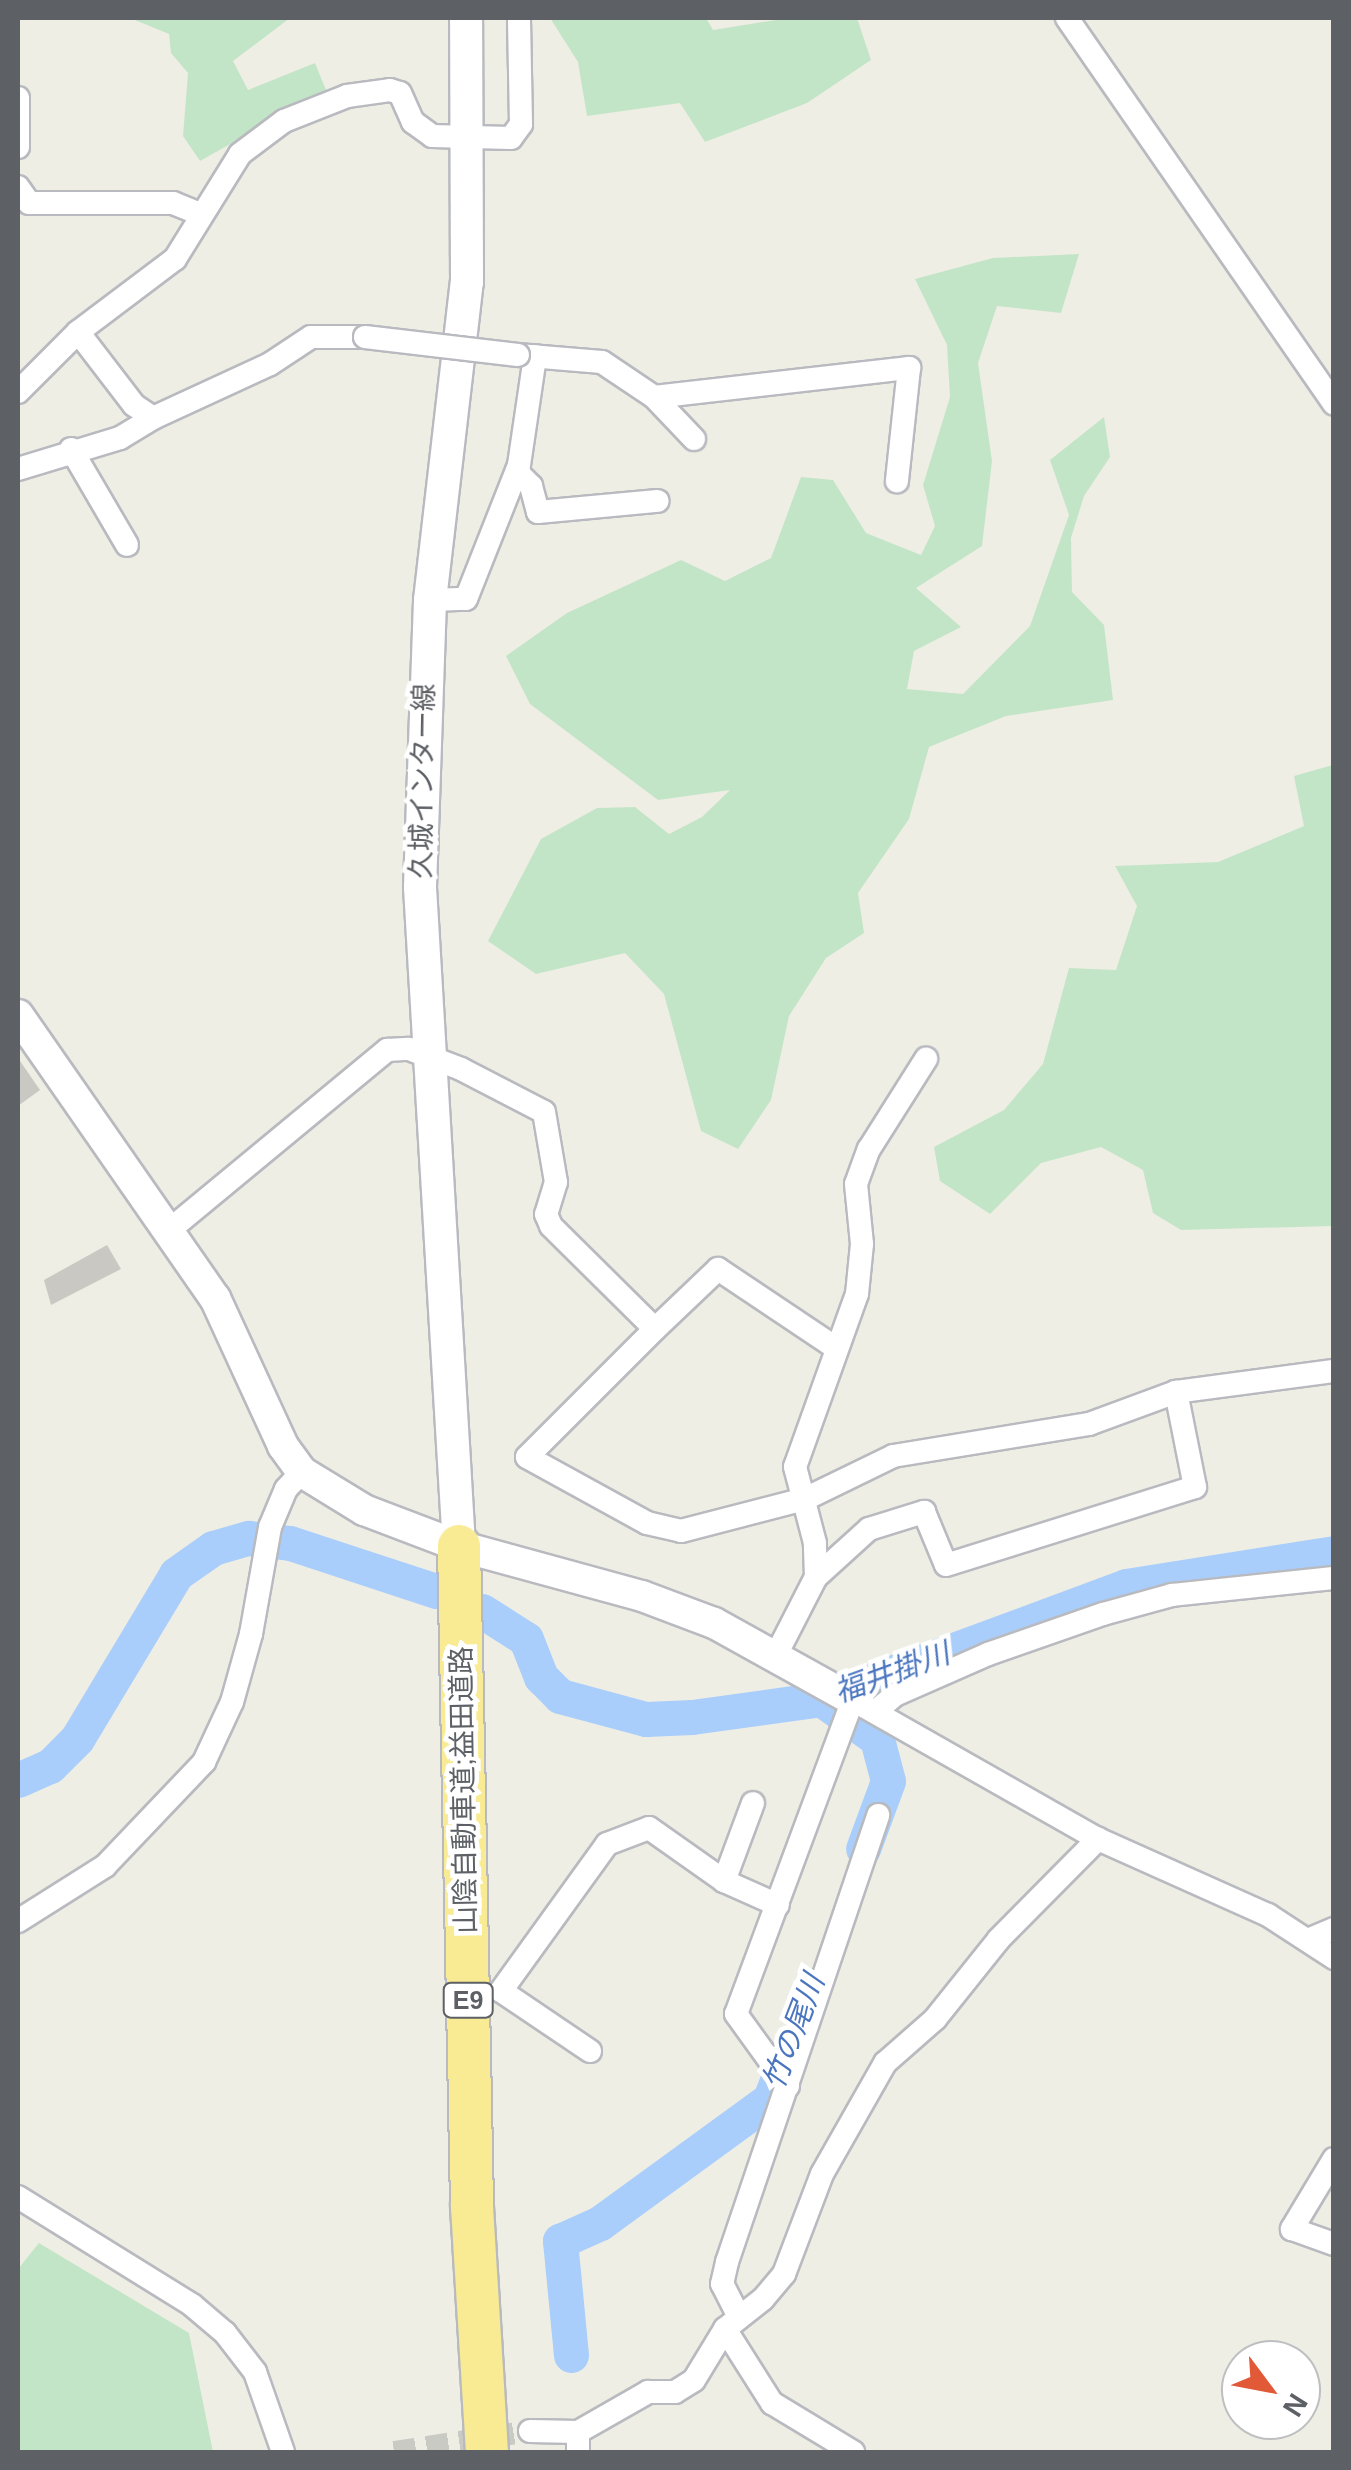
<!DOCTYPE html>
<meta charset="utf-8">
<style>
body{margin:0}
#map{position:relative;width:1351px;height:2470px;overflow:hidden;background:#efeee5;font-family:Helvetica,"Noto Sans JP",sans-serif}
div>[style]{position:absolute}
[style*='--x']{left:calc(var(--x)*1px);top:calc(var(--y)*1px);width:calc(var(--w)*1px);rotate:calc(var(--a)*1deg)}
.green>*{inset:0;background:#c3e5c7}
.river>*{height:35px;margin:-17.5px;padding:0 17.5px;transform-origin:17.5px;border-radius:17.5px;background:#a9cefb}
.building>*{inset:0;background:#cac8c2}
.minor-tunnel>*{height:22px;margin-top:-11px;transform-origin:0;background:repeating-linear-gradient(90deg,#cacac5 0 22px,transparent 0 33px)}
.roads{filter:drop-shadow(2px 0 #b8babf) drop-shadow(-2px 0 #b8babf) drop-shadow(0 2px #b8babf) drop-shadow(0 -2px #b8babf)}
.minor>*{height:22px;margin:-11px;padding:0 11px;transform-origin:11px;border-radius:11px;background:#fff}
.tertiary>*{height:30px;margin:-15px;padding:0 15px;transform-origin:15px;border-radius:15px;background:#fff}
.secondary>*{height:32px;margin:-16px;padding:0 16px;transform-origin:16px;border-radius:16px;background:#fff}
.motorway>*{height:42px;margin:-21px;padding:0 21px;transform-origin:21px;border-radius:21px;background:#f8eb93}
.bridges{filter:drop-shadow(2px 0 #b8babf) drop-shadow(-2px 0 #b8babf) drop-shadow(0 2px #b8babf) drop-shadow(0 -2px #b8babf)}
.minor-bridge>*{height:22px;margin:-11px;padding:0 11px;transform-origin:11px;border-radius:11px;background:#fff}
span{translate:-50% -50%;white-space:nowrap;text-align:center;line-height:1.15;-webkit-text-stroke:9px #fff;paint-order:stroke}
.shield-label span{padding:2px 8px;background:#fff;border:2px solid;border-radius:8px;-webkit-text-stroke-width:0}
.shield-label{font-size:25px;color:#5d6065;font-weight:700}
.street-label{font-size:28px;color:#5d6065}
.water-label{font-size:30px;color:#4b76bf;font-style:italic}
.frame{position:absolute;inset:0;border:20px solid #5d6065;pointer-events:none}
.north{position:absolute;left:1221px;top:2340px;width:100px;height:100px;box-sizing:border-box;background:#fff;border:2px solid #bebfc1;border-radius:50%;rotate:122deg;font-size:28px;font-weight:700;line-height:40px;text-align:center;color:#5d6065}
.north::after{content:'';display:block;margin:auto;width:35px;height:45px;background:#e25938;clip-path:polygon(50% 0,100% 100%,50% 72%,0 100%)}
</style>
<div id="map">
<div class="green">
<i style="clip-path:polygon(130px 18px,290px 18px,233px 61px,248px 90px,315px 63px,326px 90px,200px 161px,183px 136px,188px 73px,171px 53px,169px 34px)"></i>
<i style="clip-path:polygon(550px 18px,706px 18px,713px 30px,788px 18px,857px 18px,871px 60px,807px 103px,705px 142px,680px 103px,587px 116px,578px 62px)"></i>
<i style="clip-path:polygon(1079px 254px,1061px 313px,997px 306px,978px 363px,992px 461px,982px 546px,916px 588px,961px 627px,914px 651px,907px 689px,963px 694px,1030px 626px,1069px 515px,1050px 460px,1104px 417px,1110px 457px,1084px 496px,1071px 538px,1072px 592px,1104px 625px,1113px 700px,1006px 716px,929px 747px,909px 819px,858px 893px,864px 933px,826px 958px,789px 1016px,771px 1100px,738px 1149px,701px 1131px,664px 994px,625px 953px,536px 974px,488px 941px,541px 839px,597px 808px,635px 807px,669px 834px,702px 817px,730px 790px,658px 800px,530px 704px,506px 656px,567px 613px,681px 560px,725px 581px,771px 558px,801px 477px,833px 480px,866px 533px,921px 555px,935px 526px,923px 485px,950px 397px,947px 345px,915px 279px,993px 258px)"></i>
<i style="clip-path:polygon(1333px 765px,1333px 1226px,1181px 1230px,1153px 1213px,1143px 1170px,1101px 1147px,1041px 1163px,990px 1214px,940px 1181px,934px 1147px,1004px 1110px,1043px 1064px,1069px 968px,1116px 970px,1137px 906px,1115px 866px,1218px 862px,1304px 826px,1294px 776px)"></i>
<i style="clip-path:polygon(39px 2243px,189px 2333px,213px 2452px,18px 2452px,18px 2269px)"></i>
</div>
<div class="river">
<i style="--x:482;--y:1611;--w:52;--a:32.5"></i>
<i style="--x:526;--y:1639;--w:41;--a:68.5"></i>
<i style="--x:541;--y:1677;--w:27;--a:45"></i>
<i style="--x:560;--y:1696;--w:89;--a:15"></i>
<i style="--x:646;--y:1719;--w:46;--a:-2.5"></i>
<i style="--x:692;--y:1717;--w:130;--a:-7.9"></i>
<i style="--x:821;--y:1699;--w:325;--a:-20.3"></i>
<i style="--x:1126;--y:1586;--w:211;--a:-9"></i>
<i style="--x:821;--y:1699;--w:69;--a:35.5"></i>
<i style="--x:877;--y:1739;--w:43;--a:75.3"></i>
<i style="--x:888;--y:1781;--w:72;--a:110.2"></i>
<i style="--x:18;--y:1780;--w:35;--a:-24"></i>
<i style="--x:50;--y:1766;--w:38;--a:-45"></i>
<i style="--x:77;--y:1739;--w:192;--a:-59"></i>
<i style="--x:176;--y:1574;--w:45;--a:-35.1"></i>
<i style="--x:213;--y:1548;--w:37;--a:-16"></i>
<i style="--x:249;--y:1538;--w:41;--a:7"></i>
<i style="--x:290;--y:1543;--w:154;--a:18.2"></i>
<i style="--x:571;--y:2355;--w:115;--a:-95.5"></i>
<i style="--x:560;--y:2241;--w:44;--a:-24.2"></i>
<i style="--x:600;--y:2223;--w:210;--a:-36.1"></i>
<i style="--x:770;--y:2099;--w:45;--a:-69.1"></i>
</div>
<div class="building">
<i style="clip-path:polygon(18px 1058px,40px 1090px,18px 1106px)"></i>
<i style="clip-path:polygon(107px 1245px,121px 1269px,51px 1305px,44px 1280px)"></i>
</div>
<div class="minor-tunnel">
<i style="--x:394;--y:2452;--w:138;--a:-8.8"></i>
</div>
<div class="roads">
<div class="minor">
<i style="--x:1067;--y:18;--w:469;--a:55.3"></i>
<i style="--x:18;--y:98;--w:49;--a:90"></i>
<i style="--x:18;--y:187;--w:19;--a:55"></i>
<i style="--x:29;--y:203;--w:144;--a:0"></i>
<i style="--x:173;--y:203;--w:29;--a:22"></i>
<i style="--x:78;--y:332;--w:92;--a:52.5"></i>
<i style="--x:134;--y:405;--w:23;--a:34"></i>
<i style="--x:153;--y:418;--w:129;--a:-24.8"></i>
<i style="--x:270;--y:364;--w:49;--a:-33.4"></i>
<i style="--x:311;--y:337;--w:54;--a:0"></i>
<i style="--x:518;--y:355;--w:84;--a:4.8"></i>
<i style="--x:602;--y:362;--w:63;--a:33.9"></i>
<i style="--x:654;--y:397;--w:257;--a:-6.5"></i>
<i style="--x:909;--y:368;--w:114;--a:96.1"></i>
<i style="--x:18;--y:392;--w:85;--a:-45"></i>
<i style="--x:78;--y:332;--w:121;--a:-37"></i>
<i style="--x:175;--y:259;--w:123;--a:-58.2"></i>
<i style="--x:240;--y:154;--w:55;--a:-36.9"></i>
<i style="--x:284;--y:121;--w:68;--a:-21.6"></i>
<i style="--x:347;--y:96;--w:43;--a:-7.9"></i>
<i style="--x:390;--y:90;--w:10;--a:17"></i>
<i style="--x:400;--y:93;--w:32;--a:66"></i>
<i style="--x:413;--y:122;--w:24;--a:36"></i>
<i style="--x:432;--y:136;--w:79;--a:1.5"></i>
<i style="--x:511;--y:138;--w:17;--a:-54"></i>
<i style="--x:521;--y:124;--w:106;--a:-91.1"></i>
<i style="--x:654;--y:397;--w:58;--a:46.4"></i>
<i style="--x:71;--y:449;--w:111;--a:59.7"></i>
<i style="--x:18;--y:469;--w:107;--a:-16.9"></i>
<i style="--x:120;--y:438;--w:39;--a:-31"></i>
<i style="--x:517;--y:472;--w:20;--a:45"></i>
<i style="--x:531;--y:486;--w:27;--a:75"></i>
<i style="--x:538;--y:512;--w:120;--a:-5.3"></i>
<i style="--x:430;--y:600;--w:36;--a:-2"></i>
<i style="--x:466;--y:599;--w:144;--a:-68.4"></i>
<i style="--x:519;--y:465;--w:110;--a:-81.6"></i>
<i style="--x:167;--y:1232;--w:286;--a:-39.6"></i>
<i style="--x:387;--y:1050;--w:22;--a:-3"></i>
<i style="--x:409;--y:1049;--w:56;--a:21"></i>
<i style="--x:461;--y:1069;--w:93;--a:27.4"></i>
<i style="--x:544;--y:1112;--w:71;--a:80.3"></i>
<i style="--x:556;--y:1182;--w:34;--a:107"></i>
<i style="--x:546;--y:1214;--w:13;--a:67"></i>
<i style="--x:551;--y:1226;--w:146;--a:44.7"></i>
<i style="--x:655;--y:1329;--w:181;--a:135"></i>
<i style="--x:527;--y:1457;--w:137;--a:28.8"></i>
<i style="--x:647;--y:1523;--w:35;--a:13"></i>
<i style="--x:681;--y:1531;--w:128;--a:-14.5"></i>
<i style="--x:805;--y:1499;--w:98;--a:-26"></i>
<i style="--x:893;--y:1456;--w:199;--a:-9.3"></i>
<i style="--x:1089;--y:1424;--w:93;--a:-20.2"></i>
<i style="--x:1176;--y:1392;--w:159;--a:-7.6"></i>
<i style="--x:655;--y:1329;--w:87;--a:-43.6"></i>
<i style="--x:718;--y:1269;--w:142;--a:33.8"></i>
<i style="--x:816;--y:1577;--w:72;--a:-42.2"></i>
<i style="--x:869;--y:1529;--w:58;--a:-17.2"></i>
<i style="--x:924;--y:1512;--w:57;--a:67.5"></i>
<i style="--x:946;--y:1565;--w:261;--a:-17.4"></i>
<i style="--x:1195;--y:1487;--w:97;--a:-101.3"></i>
<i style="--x:776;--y:1655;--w:88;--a:-62.9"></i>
<i style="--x:816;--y:1577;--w:34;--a:-92"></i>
<i style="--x:815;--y:1543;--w:79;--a:-104.7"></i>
<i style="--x:795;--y:1467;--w:184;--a:-70.3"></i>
<i style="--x:857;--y:1294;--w:50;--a:-84.3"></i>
<i style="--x:862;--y:1244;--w:60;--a:-95.7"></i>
<i style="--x:856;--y:1184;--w:37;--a:-70"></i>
<i style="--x:869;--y:1149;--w:107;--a:-57.7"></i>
<i style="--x:876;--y:1711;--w:25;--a:-40"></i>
<i style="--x:895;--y:1695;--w:102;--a:-23.8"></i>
<i style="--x:988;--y:1654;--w:122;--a:-19.2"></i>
<i style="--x:1103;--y:1614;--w:72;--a:-15.4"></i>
<i style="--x:1172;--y:1595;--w:163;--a:-6"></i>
<i style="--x:724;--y:1881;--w:83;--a:-69.6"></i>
<i style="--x:18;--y:1921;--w:103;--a:-32.3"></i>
<i style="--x:105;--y:1866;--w:144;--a:-46.4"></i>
<i style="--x:204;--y:1762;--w:66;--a:-65"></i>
<i style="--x:232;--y:1702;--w:71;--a:-74.4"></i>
<i style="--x:251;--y:1634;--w:109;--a:-79.9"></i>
<i style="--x:270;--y:1527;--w:41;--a:-67.2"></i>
<i style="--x:286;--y:1489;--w:23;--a:-47"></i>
<i style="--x:1310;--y:1939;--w:26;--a:-23"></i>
<i style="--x:590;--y:2051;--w:107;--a:-146"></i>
<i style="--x:501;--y:1991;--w:181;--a:-54.2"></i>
<i style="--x:607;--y:1844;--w:45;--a:-20.9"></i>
<i style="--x:649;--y:1828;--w:92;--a:35.2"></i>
<i style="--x:724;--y:1881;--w:59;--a:24"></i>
<i style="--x:788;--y:2086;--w:89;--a:-125.8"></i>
<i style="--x:736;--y:2014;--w:335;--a:-69.6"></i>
<i style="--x:853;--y:1700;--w:282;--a:29.6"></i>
<i style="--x:1098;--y:1839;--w:186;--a:24.1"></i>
<i style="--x:1268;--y:1915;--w:79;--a:33.1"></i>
<i style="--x:1334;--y:2159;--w:82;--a:121"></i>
<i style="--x:1292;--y:2229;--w:45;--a:19.7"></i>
<i style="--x:18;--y:2197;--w:205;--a:31.8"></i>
<i style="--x:192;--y:2305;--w:43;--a:40.3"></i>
<i style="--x:225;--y:2333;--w:49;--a:52.4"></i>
<i style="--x:255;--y:2372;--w:85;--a:70.7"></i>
<i style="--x:738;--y:2315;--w:35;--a:-117"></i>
<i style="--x:722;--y:2284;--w:23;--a:-77"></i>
<i style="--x:727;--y:2262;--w:472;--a:-71.3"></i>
<i style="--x:725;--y:2329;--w:88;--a:57.6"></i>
<i style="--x:772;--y:2403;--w:95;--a:31.2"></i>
<i style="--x:530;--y:2431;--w:48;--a:1.2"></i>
<i style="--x:578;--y:2452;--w:20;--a:-90"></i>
<i style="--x:578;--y:2432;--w:81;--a:-29.7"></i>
<i style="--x:648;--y:2392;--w:27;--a:0"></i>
<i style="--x:675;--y:2392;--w:22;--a:-32"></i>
<i style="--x:694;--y:2380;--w:60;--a:-58.7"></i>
<i style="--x:725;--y:2329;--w:48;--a:-38.3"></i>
<i style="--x:763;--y:2299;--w:33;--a:-50"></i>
<i style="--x:784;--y:2274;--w:107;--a:-69.2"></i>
<i style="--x:822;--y:2174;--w:128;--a:-60.4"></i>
<i style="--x:885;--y:2063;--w:67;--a:-41.3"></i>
<i style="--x:935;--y:2019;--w:102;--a:-51.3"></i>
<i style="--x:999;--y:1939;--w:141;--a:-45.3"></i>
</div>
<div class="tertiary">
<i style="--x:18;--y:1015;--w:345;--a:55.2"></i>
<i style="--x:215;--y:1298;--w:163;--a:65.3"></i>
<i style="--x:283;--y:1446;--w:32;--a:54"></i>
<i style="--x:302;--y:1472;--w:73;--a:31.5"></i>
<i style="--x:364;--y:1510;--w:102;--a:20.8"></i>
<i style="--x:459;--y:1546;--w:190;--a:15.3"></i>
<i style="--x:642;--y:1596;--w:77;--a:20.6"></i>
<i style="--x:714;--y:1623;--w:159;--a:29"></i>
</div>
<div class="secondary">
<i style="--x:459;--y:1546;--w:660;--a:-93.39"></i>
<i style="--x:420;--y:887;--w:287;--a:-88"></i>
<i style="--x:430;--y:600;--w:320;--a:-83.4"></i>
<i style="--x:467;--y:282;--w:264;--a:-90.2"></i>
</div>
<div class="motorway">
<i style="--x:459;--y:1546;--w:661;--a:88.87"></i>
<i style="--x:472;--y:2207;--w:245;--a:86.5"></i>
</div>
</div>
<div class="bridges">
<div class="minor-bridge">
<i style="--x:365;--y:337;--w:154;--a:6.7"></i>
</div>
</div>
<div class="shield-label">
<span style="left:468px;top:2000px">E9</span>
</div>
<div class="street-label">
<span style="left:423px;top:781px;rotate:-89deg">久城インター線</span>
<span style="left:464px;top:1790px;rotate:-91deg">山陰自動車道;益田道路</span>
</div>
<div class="water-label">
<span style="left:892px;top:1673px;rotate:-20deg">福井掛川</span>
<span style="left:794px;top:2032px;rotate:-69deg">竹の尾川</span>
</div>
<div class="frame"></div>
<div class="north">N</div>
</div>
